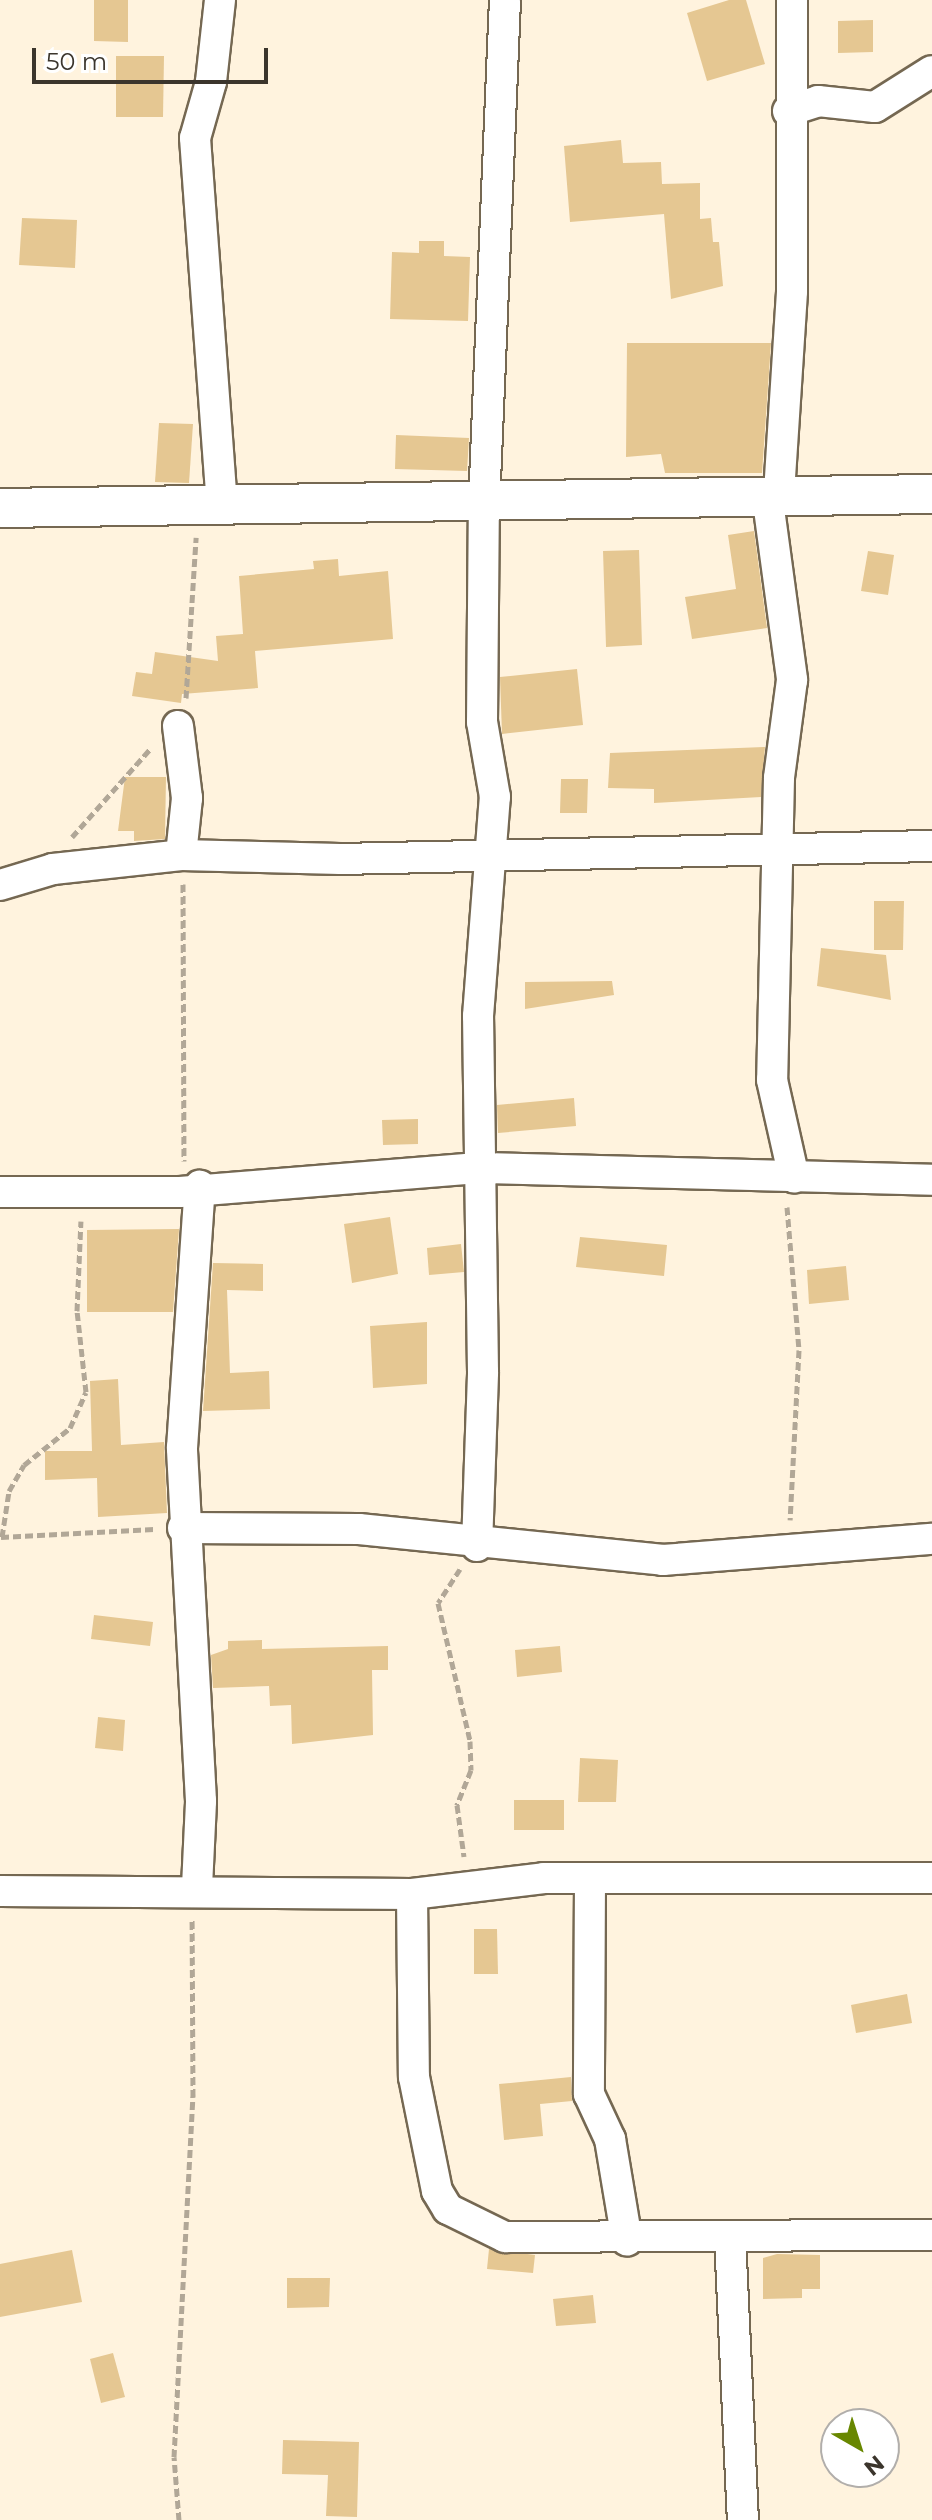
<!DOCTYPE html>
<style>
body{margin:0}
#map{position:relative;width:932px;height:2520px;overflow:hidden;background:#fff3de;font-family:Montserrat,sans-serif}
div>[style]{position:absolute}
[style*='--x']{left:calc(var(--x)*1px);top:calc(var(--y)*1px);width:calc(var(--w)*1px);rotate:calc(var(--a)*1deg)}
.building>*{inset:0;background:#e5c792}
.path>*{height:5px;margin-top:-2.5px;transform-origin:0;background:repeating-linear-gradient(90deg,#b1a797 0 8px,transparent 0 12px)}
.roads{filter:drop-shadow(2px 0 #756852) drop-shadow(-2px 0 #756852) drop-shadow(0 2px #756852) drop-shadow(0 -2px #756852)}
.minor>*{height:30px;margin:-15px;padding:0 15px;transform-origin:15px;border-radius:15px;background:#fff}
.tertiary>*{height:38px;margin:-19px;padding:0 19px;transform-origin:19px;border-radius:19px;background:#fff}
span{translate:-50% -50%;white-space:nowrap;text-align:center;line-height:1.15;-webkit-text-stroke:6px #fff;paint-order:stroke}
.north{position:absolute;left:820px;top:2408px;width:80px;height:80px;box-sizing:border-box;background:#fff;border:2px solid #b1aeab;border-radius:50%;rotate:141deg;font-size:22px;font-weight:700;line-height:32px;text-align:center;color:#3b352c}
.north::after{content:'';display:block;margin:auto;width:28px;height:36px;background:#688700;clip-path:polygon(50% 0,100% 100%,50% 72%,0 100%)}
.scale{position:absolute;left:32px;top:48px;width:236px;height:36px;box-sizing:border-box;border:4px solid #3b352c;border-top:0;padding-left:10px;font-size:24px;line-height:28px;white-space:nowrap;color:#3b352c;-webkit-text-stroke:6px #fff;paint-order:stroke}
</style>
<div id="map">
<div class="building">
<i style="clip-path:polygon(94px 0,128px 0,128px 42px,94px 41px)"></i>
<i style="clip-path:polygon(729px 0,746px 0,765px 64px,707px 81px,687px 13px)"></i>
<i style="clip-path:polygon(873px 20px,873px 52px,838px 53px,838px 21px)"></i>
<i style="clip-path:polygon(116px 56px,164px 56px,163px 117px,116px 117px)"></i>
<i style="clip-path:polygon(621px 140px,623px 163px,661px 162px,662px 184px,700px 183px,700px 219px,711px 218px,713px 242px,719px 242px,723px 286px,671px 299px,664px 214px,570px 222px,564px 146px)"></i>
<i style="clip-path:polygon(22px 218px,77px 220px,75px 268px,19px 265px)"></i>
<i style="clip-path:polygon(419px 241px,444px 241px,444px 256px,470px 257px,468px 321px,390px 319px,392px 252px,419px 253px)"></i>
<i style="clip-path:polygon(627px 343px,771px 343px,762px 473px,665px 473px,661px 454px,626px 457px)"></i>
<i style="clip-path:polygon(159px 423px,193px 424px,189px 483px,155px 482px)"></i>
<i style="clip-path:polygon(396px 435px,469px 438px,467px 471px,395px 469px)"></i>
<i style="clip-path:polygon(754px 531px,767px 628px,692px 639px,685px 597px,736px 589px,728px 535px)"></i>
<i style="clip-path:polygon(639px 550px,642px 645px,606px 647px,603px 551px)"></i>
<i style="clip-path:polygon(868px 551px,894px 555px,888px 595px,861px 591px)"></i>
<i style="clip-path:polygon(338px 559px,339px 576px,388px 571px,393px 639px,255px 651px,258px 688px,182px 694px,181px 703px,132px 696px,136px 672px,152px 674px,155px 652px,218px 661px,216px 636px,243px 634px,239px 576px,314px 569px,313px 561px)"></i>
<i style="clip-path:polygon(577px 669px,583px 725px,502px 734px,500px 677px)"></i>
<i style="clip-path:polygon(765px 747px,761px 797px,654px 803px,654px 789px,608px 788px,610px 753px)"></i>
<i style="clip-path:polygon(125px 777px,166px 777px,165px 839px,134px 841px,134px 831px,118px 831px)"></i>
<i style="clip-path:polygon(561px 779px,588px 779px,587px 813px,560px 813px)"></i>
<i style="clip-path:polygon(874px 901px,904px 901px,903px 950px,874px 950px)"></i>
<i style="clip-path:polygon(821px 948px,886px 955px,891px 1000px,817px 986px)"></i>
<i style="clip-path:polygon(612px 981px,614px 995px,525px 1009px,525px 982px)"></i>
<i style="clip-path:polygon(574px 1098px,576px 1126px,498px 1133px,497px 1105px)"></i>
<i style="clip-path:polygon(418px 1119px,418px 1144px,383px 1145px,382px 1120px)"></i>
<i style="clip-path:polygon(390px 1217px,398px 1274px,352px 1283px,344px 1224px)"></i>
<i style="clip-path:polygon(179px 1229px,173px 1312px,87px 1312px,87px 1230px)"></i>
<i style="clip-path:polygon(580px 1237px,667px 1245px,664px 1276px,576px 1267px)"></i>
<i style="clip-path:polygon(461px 1244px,464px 1272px,429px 1275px,427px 1248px)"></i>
<i style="clip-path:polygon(213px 1263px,263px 1264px,263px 1291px,227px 1290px,230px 1373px,269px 1371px,270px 1409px,203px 1411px)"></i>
<i style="clip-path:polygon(846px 1266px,849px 1300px,809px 1304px,807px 1270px)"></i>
<i style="clip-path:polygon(427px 1322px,427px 1384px,373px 1388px,370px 1326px)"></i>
<i style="clip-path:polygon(118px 1379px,121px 1445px,164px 1442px,167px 1513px,98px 1517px,97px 1478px,45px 1480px,45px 1451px,92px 1451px,90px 1381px)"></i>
<i style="clip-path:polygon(94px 1615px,153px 1622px,150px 1646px,91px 1639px)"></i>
<i style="clip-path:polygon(262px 1640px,262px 1649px,388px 1646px,388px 1670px,372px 1670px,373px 1735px,292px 1744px,291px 1705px,270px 1706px,269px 1686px,213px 1688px,211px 1655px,228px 1649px,228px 1641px)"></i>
<i style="clip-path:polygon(560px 1646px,562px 1672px,517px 1677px,515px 1650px)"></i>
<i style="clip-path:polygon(98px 1717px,125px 1720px,123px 1751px,95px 1748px)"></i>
<i style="clip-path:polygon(580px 1758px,618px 1760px,616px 1802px,578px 1802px)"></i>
<i style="clip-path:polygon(514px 1800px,564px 1800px,564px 1830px,514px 1830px)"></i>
<i style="clip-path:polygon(474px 1929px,497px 1929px,498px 1974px,474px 1974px)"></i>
<i style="clip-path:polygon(907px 1994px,912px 2023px,856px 2033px,851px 2005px)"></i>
<i style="clip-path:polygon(571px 2077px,572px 2101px,540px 2104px,543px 2136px,504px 2140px,499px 2084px)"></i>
<i style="clip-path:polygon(489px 2249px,535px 2255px,533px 2273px,487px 2269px)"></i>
<i style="clip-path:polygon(72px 2250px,82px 2302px,0 2317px,0 2264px)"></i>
<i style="clip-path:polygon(777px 2254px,820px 2255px,820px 2289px,802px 2289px,802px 2298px,763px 2299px,763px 2258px)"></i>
<i style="clip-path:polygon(287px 2278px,330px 2278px,329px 2307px,287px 2308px)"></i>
<i style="clip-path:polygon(593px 2295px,596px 2323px,556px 2326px,553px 2299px)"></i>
<i style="clip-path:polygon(113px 2353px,125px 2397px,101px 2403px,90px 2359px)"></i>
<i style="clip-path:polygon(283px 2440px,359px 2442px,357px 2517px,326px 2516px,328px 2475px,282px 2474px)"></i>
</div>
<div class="path">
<i style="--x:186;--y:698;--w:161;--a:-86.4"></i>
<i style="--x:72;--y:837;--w:118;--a:-48.4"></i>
<i style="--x:183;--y:884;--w:277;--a:89.8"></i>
<i style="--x:787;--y:1207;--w:144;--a:85.2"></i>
<i style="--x:799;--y:1350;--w:170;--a:93"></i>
<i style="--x:1;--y:1537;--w:153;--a:-3"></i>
<i style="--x:2;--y:1537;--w:47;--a:-81.3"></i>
<i style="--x:9;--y:1491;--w:30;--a:-60"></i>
<i style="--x:24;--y:1465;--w:59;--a:-38.8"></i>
<i style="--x:70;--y:1428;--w:39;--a:-66"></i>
<i style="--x:86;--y:1392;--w:81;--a:-96.3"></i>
<i style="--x:77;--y:1311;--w:90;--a:-87.5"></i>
<i style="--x:460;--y:1569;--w:40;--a:122.9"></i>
<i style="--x:438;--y:1603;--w:142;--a:76.9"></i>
<i style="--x:470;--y:1741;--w:29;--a:88"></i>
<i style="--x:471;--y:1770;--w:38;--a:112"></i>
<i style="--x:457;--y:1805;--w:52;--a:82.3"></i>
<i style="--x:179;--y:2520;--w:63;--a:-94.5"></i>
<i style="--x:174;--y:2457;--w:361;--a:-87"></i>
<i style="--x:193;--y:2097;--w:177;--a:-90.3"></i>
</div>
<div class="roads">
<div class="minor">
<i style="--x:220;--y:0;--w:82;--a:96.3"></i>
<i style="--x:211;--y:82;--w:58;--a:105.9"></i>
<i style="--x:195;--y:138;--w:369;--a:85.8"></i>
<i style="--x:788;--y:111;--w:32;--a:-18"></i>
<i style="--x:818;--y:101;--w:57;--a:6"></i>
<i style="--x:875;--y:107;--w:67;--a:-32.3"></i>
<i style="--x:779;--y:493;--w:202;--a:-86.3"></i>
<i style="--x:792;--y:291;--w:291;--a:-90"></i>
<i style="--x:767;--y:494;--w:188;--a:82.3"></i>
<i style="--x:792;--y:680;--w:99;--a:97.6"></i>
<i style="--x:779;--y:778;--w:302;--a:91.3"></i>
<i style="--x:772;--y:1080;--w:100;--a:77.3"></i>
<i style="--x:178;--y:726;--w:73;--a:82.9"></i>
<i style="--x:187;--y:798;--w:57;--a:96"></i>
<i style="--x:0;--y:885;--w:55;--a:-16.8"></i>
<i style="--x:53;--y:869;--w:129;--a:-6.2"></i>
<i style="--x:181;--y:855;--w:159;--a:1.4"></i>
<i style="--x:340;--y:859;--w:592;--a:-1.26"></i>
<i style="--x:0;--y:1192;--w:180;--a:0"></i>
<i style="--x:180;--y:1192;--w:302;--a:-4.6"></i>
<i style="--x:481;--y:1168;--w:451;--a:1.5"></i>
<i style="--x:183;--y:1528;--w:176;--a:0.3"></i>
<i style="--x:359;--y:1529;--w:306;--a:5.8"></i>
<i style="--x:663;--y:1560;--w:270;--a:-4.5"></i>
<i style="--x:477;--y:1546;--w:174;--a:-88"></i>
<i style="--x:483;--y:1372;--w:356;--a:-90.8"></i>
<i style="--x:478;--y:1016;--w:220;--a:-85.6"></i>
<i style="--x:495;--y:797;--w:76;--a:-99.8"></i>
<i style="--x:482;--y:722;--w:217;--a:-89.5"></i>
<i style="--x:484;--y:505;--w:505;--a:-87.62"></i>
<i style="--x:590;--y:1881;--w:213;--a:90.3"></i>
<i style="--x:589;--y:2094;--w:50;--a:65"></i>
<i style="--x:610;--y:2139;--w:103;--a:80.5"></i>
<i style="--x:197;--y:1887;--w:86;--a:-87.3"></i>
<i style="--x:201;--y:1801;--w:354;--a:-93.1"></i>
<i style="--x:182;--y:1448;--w:263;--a:-86.1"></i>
<i style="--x:0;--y:1891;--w:412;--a:0.4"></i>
<i style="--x:412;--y:1894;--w:133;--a:-6.9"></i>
<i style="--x:544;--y:1878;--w:388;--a:0"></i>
<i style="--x:412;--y:1894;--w:183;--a:89.4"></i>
<i style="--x:414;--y:2077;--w:116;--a:78.6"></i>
<i style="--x:437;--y:2191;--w:21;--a:59"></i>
<i style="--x:448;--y:2209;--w:64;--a:26.2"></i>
<i style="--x:505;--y:2237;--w:427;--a:-0.3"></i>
<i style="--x:730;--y:2236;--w:284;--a:87.4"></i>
</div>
<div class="tertiary">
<i style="--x:0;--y:508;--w:932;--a:-0.86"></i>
</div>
</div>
<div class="north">N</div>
<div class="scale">50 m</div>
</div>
